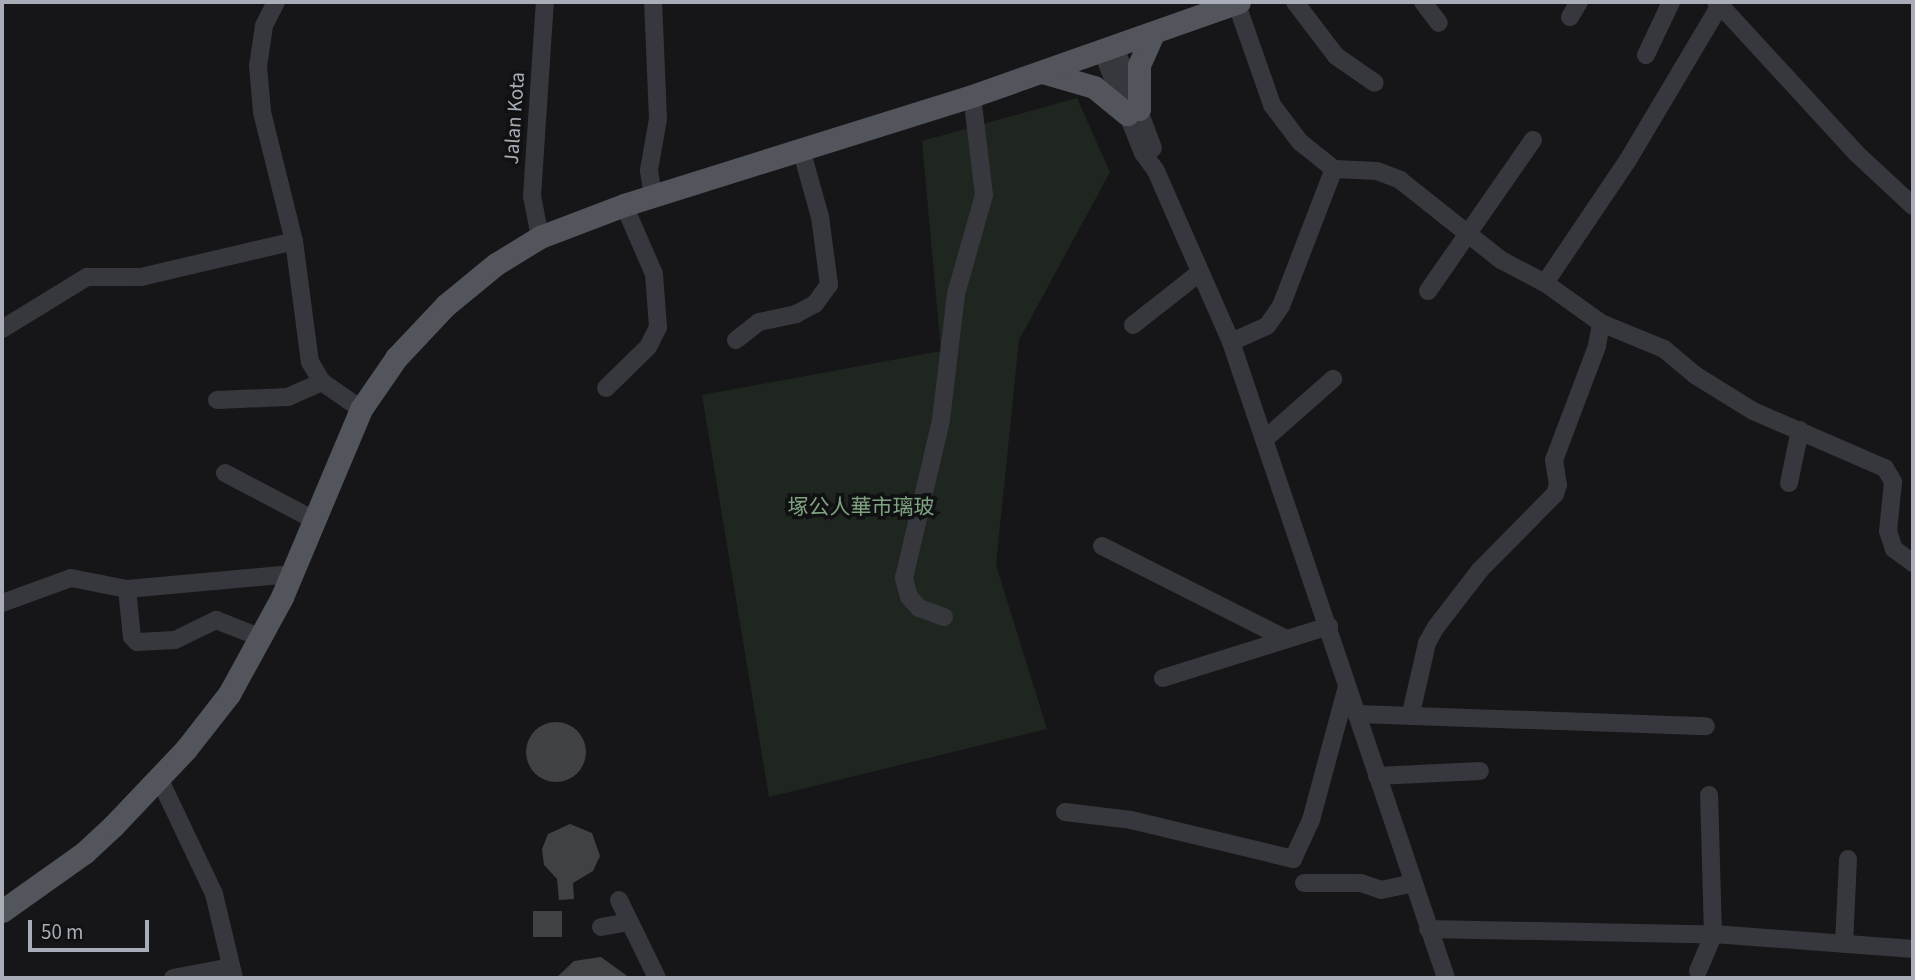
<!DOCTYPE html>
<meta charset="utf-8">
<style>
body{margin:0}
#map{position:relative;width:1915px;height:980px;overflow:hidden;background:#161618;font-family:"Source Sans 3","Noto Sans SC",sans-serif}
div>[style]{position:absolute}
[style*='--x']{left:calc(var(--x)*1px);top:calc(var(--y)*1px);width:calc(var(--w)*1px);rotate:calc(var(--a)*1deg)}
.green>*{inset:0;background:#1e261f}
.building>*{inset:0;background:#404145}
.round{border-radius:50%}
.minor>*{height:18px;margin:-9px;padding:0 9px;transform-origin:9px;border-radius:9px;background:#37383d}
.major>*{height:23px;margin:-11.5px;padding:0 11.5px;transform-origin:11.5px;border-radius:11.5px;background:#53555c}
span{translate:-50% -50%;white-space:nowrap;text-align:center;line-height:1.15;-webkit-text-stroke:7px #111113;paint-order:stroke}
.street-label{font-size:21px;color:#a8adb8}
.park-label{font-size:21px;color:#7fa381}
.frame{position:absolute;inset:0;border:4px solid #a8adb8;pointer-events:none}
.scale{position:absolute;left:28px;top:920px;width:121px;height:32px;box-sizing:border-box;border:4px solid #a8adb8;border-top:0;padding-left:9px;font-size:21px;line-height:24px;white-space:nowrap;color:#a8adb8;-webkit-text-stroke:5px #111113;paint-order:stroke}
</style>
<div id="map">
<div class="green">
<i style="clip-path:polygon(1077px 98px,1110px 172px,1019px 340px,996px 565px,1047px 729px,769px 797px,702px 395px,941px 351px,922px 141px)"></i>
</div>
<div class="building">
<i class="round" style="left:526px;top:722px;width:60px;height:60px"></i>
<i style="clip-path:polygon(570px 824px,592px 833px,600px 856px,593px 871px,573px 883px,574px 899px,559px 900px,557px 879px,544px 865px,542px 849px,548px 834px)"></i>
<i style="clip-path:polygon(533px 911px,562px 911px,562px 937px,533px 937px)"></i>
<i style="clip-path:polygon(601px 957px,630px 978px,556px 978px,574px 961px)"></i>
</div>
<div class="minor">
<i style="--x:276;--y:2;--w:27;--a:117"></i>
<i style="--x:264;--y:26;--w:40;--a:98.5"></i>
<i style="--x:258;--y:66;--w:46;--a:85"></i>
<i style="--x:262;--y:112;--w:133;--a:76.1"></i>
<i style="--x:294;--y:241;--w:122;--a:82.5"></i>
<i style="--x:310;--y:362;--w:23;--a:59"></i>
<i style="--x:322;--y:382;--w:47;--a:34.7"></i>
<i style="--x:1236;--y:2;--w:109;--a:70.7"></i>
<i style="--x:1272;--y:105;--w:46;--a:52.9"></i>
<i style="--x:1300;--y:142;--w:43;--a:38.5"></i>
<i style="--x:1334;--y:169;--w:43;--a:2.7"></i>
<i style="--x:1377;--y:171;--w:25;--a:21"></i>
<i style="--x:1400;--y:180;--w:129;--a:38.4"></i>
<i style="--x:1501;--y:260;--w:50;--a:27.6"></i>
<i style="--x:1545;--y:283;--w:69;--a:35.5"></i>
<i style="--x:1601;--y:323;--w:68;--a:22.4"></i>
<i style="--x:1664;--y:349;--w:40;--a:40"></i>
<i style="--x:1695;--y:375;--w:68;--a:31.8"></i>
<i style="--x:1753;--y:411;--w:144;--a:23.4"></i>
<i style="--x:1885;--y:468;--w:16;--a:60"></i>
<i style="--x:1893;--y:482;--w:49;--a:95.8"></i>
<i style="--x:1888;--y:531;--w:19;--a:72"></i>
<i style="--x:1894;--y:549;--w:24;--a:36"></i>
<i style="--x:1295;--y:2;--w:68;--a:52.8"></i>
<i style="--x:1336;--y:56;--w:47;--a:34.7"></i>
<i style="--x:1423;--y:2;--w:26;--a:53"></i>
<i style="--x:1720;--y:5;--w:201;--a:47.4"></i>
<i style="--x:1856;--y:153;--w:78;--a:42.9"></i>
<i style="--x:1570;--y:17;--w:17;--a:-59"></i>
<i style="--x:1115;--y:47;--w:108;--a:69.4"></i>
<i style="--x:1102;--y:51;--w:110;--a:68.1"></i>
<i style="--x:1143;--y:153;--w:22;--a:54"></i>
<i style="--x:1156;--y:171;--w:187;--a:66.3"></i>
<i style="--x:1231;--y:342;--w:671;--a:71.32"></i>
<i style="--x:1646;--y:55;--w:59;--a:-64.7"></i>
<i style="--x:653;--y:196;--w:26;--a:-99"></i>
<i style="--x:649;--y:170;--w:52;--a:-80"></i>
<i style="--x:658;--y:119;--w:117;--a:-92.4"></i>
<i style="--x:540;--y:237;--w:42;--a:-101"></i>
<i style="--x:532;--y:196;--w:194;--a:-86.2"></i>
<i style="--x:1545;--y:283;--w:148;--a:-56"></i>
<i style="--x:1628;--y:160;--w:180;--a:-59.3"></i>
<i style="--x:1720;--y:5;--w:5;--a:-143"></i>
<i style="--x:1428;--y:291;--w:184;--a:-55.2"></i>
<i style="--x:1133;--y:325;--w:84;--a:-38.2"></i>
<i style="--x:2;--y:329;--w:100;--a:-31.5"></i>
<i style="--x:87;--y:277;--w:54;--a:0"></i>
<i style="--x:141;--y:277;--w:157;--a:-13.2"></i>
<i style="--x:736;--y:340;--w:29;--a:-38"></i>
<i style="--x:759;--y:322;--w:38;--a:-12"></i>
<i style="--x:796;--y:314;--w:21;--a:-28"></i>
<i style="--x:815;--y:304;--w:24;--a:-54"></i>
<i style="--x:829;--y:285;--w:69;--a:-97.5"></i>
<i style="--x:820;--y:217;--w:71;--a:-105.6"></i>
<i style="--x:1231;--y:342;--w:39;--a:-24"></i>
<i style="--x:1267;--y:326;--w:24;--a:-55"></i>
<i style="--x:1281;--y:306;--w:147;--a:-68.9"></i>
<i style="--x:606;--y:388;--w:59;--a:-44.3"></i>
<i style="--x:648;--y:347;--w:22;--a:-63"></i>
<i style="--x:658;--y:327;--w:53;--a:-94.3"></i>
<i style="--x:654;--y:274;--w:75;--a:-113.5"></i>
<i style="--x:217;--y:400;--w:71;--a:-2.4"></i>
<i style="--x:288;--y:397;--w:37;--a:-24"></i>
<i style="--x:1265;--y:439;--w:91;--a:-41.4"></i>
<i style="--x:225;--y:473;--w:101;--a:27.8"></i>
<i style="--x:1789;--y:483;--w:54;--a:-78.3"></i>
<i style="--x:1102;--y:546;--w:206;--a:26.8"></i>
<i style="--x:127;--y:589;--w:48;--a:84.1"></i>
<i style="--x:132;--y:637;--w:7;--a:45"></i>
<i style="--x:137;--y:642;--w:38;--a:-3"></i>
<i style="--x:175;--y:640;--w:46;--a:-26"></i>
<i style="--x:216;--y:620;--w:49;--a:21.4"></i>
<i style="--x:2;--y:603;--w:73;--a:-19.9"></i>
<i style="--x:71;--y:578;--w:57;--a:11.1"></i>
<i style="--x:127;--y:589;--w:166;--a:-5.2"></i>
<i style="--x:944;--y:617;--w:27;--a:-160"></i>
<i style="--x:919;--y:608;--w:15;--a:-132"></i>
<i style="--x:909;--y:597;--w:20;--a:-105"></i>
<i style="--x:904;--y:578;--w:162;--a:-76.8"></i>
<i style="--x:941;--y:420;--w:127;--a:-83.2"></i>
<i style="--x:956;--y:294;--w:103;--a:-74.2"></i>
<i style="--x:984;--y:195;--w:100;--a:-96.9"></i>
<i style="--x:1163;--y:678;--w:174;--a:-17.4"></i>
<i style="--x:1411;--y:713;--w:72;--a:-77.1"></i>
<i style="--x:1427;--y:643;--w:18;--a:-61"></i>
<i style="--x:1436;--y:627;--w:72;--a:-52.3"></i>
<i style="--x:1480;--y:570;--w:107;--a:-45.4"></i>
<i style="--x:1555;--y:494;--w:9;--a:-72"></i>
<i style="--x:1558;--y:485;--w:25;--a:-99"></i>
<i style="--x:1554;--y:460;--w:122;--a:-69.3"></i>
<i style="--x:1597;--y:346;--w:23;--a:-80"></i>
<i style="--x:1357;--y:714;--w:349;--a:2"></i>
<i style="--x:1377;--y:776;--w:103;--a:-2.8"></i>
<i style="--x:159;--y:778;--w:128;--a:64.6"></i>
<i style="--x:214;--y:894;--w:86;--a:76.6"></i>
<i style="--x:1065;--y:812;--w:66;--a:6.9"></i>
<i style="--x:1131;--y:820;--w:167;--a:13.5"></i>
<i style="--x:1293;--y:859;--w:43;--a:-65.2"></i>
<i style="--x:1311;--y:820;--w:138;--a:-74.9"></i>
<i style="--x:1304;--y:883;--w:57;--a:0"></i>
<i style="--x:1361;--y:883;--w:21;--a:19"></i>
<i style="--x:1381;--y:890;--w:33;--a:-12"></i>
<i style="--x:619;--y:900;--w:87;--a:64"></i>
<i style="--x:601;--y:927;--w:29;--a:-10"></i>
<i style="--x:1428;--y:929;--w:299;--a:1.1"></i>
<i style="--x:1727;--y:935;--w:187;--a:4.3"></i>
<i style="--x:1844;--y:944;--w:85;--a:-87.3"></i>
<i style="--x:1698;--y:971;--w:39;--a:-67"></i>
<i style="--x:1713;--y:935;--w:140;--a:-91.6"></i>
<i style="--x:173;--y:978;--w:59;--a:-10.7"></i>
</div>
<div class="major">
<i style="--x:1042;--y:72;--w:54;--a:16.1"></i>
<i style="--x:1094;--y:87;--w:43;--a:39.3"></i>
<i style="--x:1139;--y:109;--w:44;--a:-90"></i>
<i style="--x:1139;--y:65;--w:35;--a:-66"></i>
<i style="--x:2;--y:911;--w:100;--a:-35.3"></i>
<i style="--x:84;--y:853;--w:40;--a:-43"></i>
<i style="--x:113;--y:826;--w:106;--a:-46.5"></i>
<i style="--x:186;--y:749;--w:70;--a:-52"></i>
<i style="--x:229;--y:694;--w:111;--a:-61.3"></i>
<i style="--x:282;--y:597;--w:204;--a:-67.2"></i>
<i style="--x:361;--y:409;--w:62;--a:-55.5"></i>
<i style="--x:396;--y:358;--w:73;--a:-46.7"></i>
<i style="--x:446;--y:305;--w:65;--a:-39.4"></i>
<i style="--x:496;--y:264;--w:52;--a:-31.5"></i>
<i style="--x:540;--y:237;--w:90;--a:-20.9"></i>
<i style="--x:624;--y:205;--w:365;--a:-17.4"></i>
<i style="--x:972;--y:96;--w:283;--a:-19.4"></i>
</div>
<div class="street-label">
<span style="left:514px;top:118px;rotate:-86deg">Jalan Kota</span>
</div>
<div class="park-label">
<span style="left:861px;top:507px">塚公人華市璃玻</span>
</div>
<div class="frame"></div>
<div class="scale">50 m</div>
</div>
